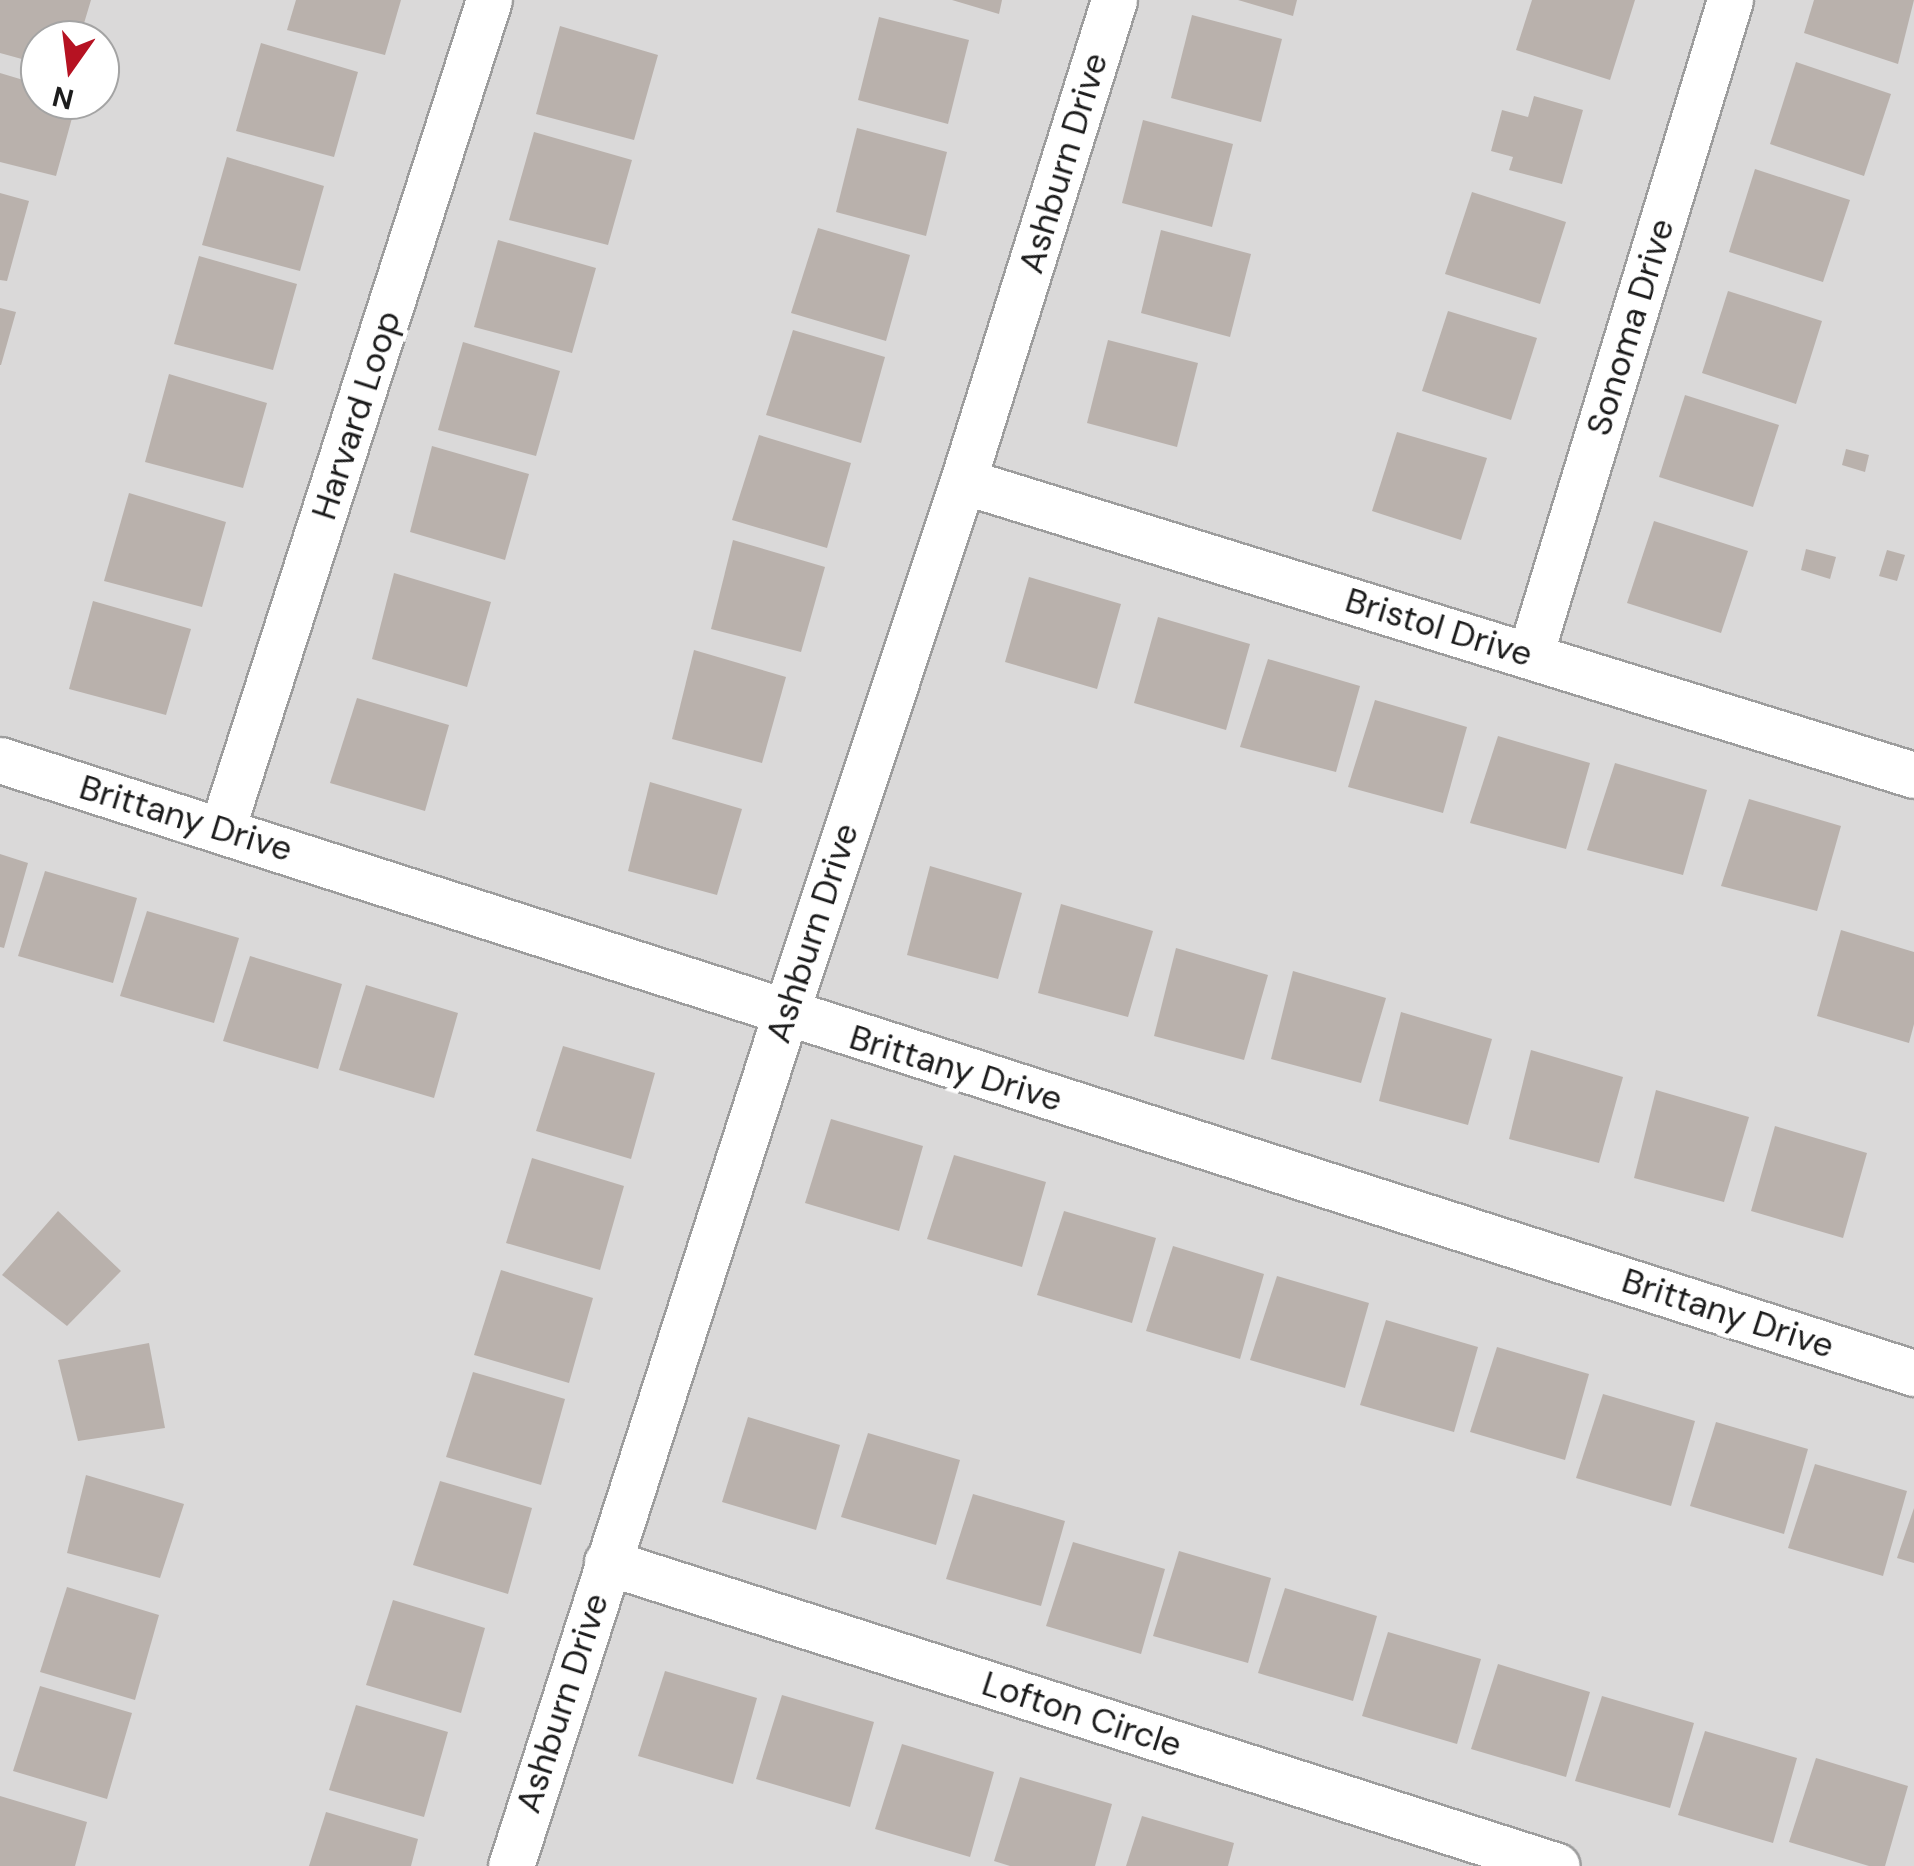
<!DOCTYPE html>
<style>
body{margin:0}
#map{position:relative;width:1914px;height:1866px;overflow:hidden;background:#ece8e2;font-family:"DM Sans",sans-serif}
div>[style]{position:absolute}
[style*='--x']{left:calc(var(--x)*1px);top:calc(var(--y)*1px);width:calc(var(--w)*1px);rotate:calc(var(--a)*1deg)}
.residential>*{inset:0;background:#dad9d9}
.building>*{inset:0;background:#b9b1ac}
.roads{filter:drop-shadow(2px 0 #9d9d9d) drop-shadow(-2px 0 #9d9d9d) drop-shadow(0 2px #9d9d9d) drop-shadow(0 -2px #9d9d9d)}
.minor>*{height:45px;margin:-22.5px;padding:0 22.5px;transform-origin:22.5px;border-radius:22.5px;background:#fff}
span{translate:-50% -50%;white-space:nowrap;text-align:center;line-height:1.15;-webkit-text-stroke:9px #fff;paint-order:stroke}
.street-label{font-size:35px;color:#1c1c1c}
.north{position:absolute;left:20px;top:20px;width:100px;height:100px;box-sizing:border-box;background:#fff;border:2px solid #a4a4a4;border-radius:50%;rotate:194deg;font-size:28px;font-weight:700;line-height:40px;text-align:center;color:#1c1c1c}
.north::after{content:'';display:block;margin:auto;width:35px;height:45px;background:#b61222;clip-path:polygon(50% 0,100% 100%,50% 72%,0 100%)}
</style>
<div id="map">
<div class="residential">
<i style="clip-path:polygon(evenodd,0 0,1914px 0,1914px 1866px,0 1866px,0 0,40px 40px,100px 40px,100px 100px,40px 100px,40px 40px)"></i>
</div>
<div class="building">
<i style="clip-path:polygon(0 0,91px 0,79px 40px,40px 40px,40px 64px,0 53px)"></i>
<i style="clip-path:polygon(296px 0,401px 0,385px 55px,287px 30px)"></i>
<i style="clip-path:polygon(952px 0,1002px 0,999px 14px)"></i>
<i style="clip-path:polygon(1238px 0,1297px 0,1293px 16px)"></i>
<i style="clip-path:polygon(1532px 0,1635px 0,1610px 80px,1516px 50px)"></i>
<i style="clip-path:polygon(1814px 0,1914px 0,1898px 64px,1804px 33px)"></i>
<i style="clip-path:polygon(1192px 15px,1282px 39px,1261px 122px,1171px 98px)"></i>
<i style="clip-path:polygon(879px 17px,969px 40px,948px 124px,858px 100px)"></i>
<i style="clip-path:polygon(560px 26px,658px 55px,634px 140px,536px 114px)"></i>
<i style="clip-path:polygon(261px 43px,358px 72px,334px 157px,236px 131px)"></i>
<i style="clip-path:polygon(1796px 62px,1891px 94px,1864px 176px,1770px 144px)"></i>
<i style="clip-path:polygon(0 73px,40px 85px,40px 100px,77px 100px,56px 176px,0 162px)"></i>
<i style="clip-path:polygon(1534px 96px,1583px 110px,1562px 184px,1509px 170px,1513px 157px,1491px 151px,1502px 110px,1528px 117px)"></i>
<i style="clip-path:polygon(1143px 120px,1233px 144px,1212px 227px,1122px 203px)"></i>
<i style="clip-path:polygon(857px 128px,947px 152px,926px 236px,836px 212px)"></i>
<i style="clip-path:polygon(534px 132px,632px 160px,608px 245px,509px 220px)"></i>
<i style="clip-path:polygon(227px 157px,324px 186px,300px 271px,202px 245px)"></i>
<i style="clip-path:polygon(1755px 169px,1850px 200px,1823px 282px,1729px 252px)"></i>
<i style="clip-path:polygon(1472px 192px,1566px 222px,1540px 304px,1445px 274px)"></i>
<i style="clip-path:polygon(0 193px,29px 201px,7px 281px,0 280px)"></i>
<i style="clip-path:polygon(818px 228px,910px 255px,886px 341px,791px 313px)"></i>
<i style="clip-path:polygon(1161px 230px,1251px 254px,1230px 337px,1141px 313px)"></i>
<i style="clip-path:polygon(498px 240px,596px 268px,572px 353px,474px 327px)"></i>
<i style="clip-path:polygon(199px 256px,297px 284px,273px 370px,174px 344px)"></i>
<i style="clip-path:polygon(1728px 291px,1822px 321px,1796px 404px,1702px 373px)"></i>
<i style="clip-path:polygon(0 308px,16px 312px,1px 365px,0 365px)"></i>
<i style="clip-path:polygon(1448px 311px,1537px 338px,1511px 420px,1422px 391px)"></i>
<i style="clip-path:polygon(793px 330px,885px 357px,861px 443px,766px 415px)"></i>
<i style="clip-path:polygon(1108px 340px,1198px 363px,1177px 447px,1087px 423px)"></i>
<i style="clip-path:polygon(463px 342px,560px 371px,536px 456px,438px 430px)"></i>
<i style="clip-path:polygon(169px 374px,267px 403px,243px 488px,145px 462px)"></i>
<i style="clip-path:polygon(1685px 395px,1779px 425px,1753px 507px,1659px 477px)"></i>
<i style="clip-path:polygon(1397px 432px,1487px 458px,1461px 540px,1372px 511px)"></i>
<i style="clip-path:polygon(759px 435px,851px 463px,827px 548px,732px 520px)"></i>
<i style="clip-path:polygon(432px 446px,529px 474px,505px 560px,410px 532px)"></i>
<i style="clip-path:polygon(1846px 449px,1869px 455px,1865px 472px,1842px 465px)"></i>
<i style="clip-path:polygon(129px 493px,226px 522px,202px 607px,104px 581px)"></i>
<i style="clip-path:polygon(1654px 521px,1748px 551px,1721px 633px,1627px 603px)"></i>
<i style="clip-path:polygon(733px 540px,825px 567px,801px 652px,711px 629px)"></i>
<i style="clip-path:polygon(1806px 549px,1836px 557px,1830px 579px,1801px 570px)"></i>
<i style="clip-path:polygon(1887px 550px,1905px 555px,1897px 581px,1879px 576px)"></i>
<i style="clip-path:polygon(394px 573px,491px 602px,467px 687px,372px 659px)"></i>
<i style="clip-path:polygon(1029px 577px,1121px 604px,1097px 689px,1005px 662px)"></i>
<i style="clip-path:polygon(93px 601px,191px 629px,166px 715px,69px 689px)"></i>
<i style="clip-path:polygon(1158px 617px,1250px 644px,1226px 730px,1134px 703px)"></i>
<i style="clip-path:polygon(694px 650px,786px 677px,762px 763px,672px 739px)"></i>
<i style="clip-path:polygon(1268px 659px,1360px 686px,1336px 772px,1240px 747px)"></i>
<i style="clip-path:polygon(357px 698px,449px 725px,425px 811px,330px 783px)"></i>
<i style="clip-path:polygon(1375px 700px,1467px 727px,1443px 813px,1348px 787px)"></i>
<i style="clip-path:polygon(1498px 736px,1590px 763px,1566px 849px,1470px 823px)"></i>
<i style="clip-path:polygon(1615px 763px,1707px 790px,1683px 875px,1587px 850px)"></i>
<i style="clip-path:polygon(650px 782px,742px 809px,717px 895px,628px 871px)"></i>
<i style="clip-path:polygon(1749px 799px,1841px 826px,1817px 911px,1721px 886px)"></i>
<i style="clip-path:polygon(0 854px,28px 863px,4px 948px,0 947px)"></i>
<i style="clip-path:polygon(930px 866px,1022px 893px,998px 979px,907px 955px)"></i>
<i style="clip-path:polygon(45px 871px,137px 898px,113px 983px,18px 956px)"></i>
<i style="clip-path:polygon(1061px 904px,1153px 931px,1128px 1017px,1038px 993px)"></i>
<i style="clip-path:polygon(147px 911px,239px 938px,214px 1023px,120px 996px)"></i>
<i style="clip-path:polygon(1841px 930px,1914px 952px,1914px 1024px,1909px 1043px,1817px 1016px)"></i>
<i style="clip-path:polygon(1176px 948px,1268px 975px,1244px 1060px,1154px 1036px)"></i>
<i style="clip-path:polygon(250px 956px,342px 984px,318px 1069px,223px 1041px)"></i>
<i style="clip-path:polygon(1293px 971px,1386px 998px,1361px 1083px,1271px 1059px)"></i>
<i style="clip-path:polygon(366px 985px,458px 1013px,434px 1098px,339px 1070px)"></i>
<i style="clip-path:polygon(1401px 1012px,1492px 1039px,1468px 1125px,1379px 1101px)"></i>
<i style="clip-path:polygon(563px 1046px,655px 1073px,631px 1159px,536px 1131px)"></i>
<i style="clip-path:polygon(1531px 1050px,1623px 1077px,1599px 1163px,1509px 1139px)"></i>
<i style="clip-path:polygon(1656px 1090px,1749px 1117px,1724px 1202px,1634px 1178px)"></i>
<i style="clip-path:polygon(831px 1119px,923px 1146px,899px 1231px,805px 1203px)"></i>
<i style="clip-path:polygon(1775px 1126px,1867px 1153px,1843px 1238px,1751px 1211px)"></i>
<i style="clip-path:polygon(954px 1155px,1046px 1182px,1022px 1267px,927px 1239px)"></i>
<i style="clip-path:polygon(532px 1158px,624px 1186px,600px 1270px,506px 1243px)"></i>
<i style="clip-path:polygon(58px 1211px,121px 1271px,67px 1326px,2px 1275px)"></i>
<i style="clip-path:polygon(1064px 1211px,1156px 1238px,1132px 1323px,1037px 1295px)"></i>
<i style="clip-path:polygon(1173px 1246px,1264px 1274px,1240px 1359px,1146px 1331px)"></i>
<i style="clip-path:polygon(501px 1270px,593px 1298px,569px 1383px,474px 1355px)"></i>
<i style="clip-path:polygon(1277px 1276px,1369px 1303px,1345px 1388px,1250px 1360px)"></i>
<i style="clip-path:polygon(1386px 1320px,1478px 1347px,1454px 1432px,1360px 1405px)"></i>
<i style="clip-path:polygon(149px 1343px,165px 1428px,78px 1441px,58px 1360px)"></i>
<i style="clip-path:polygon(1497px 1347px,1589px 1374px,1565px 1460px,1470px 1432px)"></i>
<i style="clip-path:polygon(473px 1372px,565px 1399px,541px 1485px,446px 1457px)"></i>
<i style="clip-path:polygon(1603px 1394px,1695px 1421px,1671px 1506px,1576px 1478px)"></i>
<i style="clip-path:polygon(748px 1417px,840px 1445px,816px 1530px,722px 1502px)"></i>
<i style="clip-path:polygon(1716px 1422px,1808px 1449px,1784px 1534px,1690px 1506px)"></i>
<i style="clip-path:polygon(868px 1433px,960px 1460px,936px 1545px,841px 1517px)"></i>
<i style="clip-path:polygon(1815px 1464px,1907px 1491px,1883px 1576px,1788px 1548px)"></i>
<i style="clip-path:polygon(86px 1475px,184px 1504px,160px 1578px,67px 1553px)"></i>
<i style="clip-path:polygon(440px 1481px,532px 1508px,508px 1594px,413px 1565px)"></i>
<i style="clip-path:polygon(973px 1494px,1065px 1521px,1041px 1606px,946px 1579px)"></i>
<i style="clip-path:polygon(1914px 1508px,1914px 1563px,1897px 1558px)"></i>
<i style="clip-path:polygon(1073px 1542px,1165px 1569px,1141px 1654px,1046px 1626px)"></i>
<i style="clip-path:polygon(1179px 1551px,1271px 1578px,1248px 1663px,1153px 1636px)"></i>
<i style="clip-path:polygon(67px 1587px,159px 1615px,135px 1700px,40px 1672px)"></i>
<i style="clip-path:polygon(1285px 1588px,1377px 1616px,1353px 1701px,1258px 1673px)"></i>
<i style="clip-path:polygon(393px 1600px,485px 1628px,461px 1713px,366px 1685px)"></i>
<i style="clip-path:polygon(1388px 1632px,1481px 1659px,1457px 1744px,1362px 1716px)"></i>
<i style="clip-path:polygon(1498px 1664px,1590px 1692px,1566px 1777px,1471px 1749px)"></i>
<i style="clip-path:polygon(665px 1671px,757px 1698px,733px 1784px,638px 1756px)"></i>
<i style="clip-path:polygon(40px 1686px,132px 1713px,107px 1799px,13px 1771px)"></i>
<i style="clip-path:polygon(782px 1695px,874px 1722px,850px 1807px,756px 1779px)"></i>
<i style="clip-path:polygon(1602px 1696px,1694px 1723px,1670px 1808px,1575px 1781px)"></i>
<i style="clip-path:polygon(356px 1705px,448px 1732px,424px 1817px,329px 1790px)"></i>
<i style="clip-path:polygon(1705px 1731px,1797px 1758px,1773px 1843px,1678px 1815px)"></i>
<i style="clip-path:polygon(902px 1744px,994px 1772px,970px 1857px,875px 1829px)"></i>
<i style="clip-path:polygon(1816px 1758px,1908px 1786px,1885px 1866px,1869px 1866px,1789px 1842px)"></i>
<i style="clip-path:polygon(1020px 1777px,1112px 1804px,1095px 1866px,1010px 1866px,994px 1861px)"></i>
<i style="clip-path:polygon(0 1796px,87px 1822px,75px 1866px,0 1866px)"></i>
<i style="clip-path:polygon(326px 1812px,418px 1839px,411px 1866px,309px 1866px)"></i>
<i style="clip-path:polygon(1142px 1816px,1234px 1843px,1228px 1866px,1126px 1866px)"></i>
</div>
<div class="roads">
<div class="minor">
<i style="--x:963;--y:481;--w:995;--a:17.18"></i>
<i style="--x:1530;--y:655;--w:685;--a:-73.02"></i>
<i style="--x:0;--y:760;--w:2010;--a:17.76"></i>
<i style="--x:222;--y:829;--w:871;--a:-72.15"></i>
<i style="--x:607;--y:1562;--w:997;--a:17.74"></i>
<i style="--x:511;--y:1866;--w:894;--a:-72.15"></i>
<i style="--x:785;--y:1015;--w:563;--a:-71.57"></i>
<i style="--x:963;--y:481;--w:504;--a:-72.57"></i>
</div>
</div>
<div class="street-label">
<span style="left:1063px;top:163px;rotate:-73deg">Ashburn Drive</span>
<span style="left:1630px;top:327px;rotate:-73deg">Sonoma Drive</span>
<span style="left:356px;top:415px;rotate:-72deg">Harvard Loop</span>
<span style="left:1439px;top:627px;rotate:17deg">Bristol Drive</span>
<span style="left:186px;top:818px;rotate:17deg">Brittany Drive</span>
<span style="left:812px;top:933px;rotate:-72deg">Ashburn Drive</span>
<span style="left:956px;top:1068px;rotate:17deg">Brittany Drive</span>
<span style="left:1728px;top:1313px;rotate:18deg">Brittany Drive</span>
<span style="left:562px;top:1703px;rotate:-72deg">Ashburn Drive</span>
<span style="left:1082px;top:1714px;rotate:18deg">Lofton Circle</span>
</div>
<div class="north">N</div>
</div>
